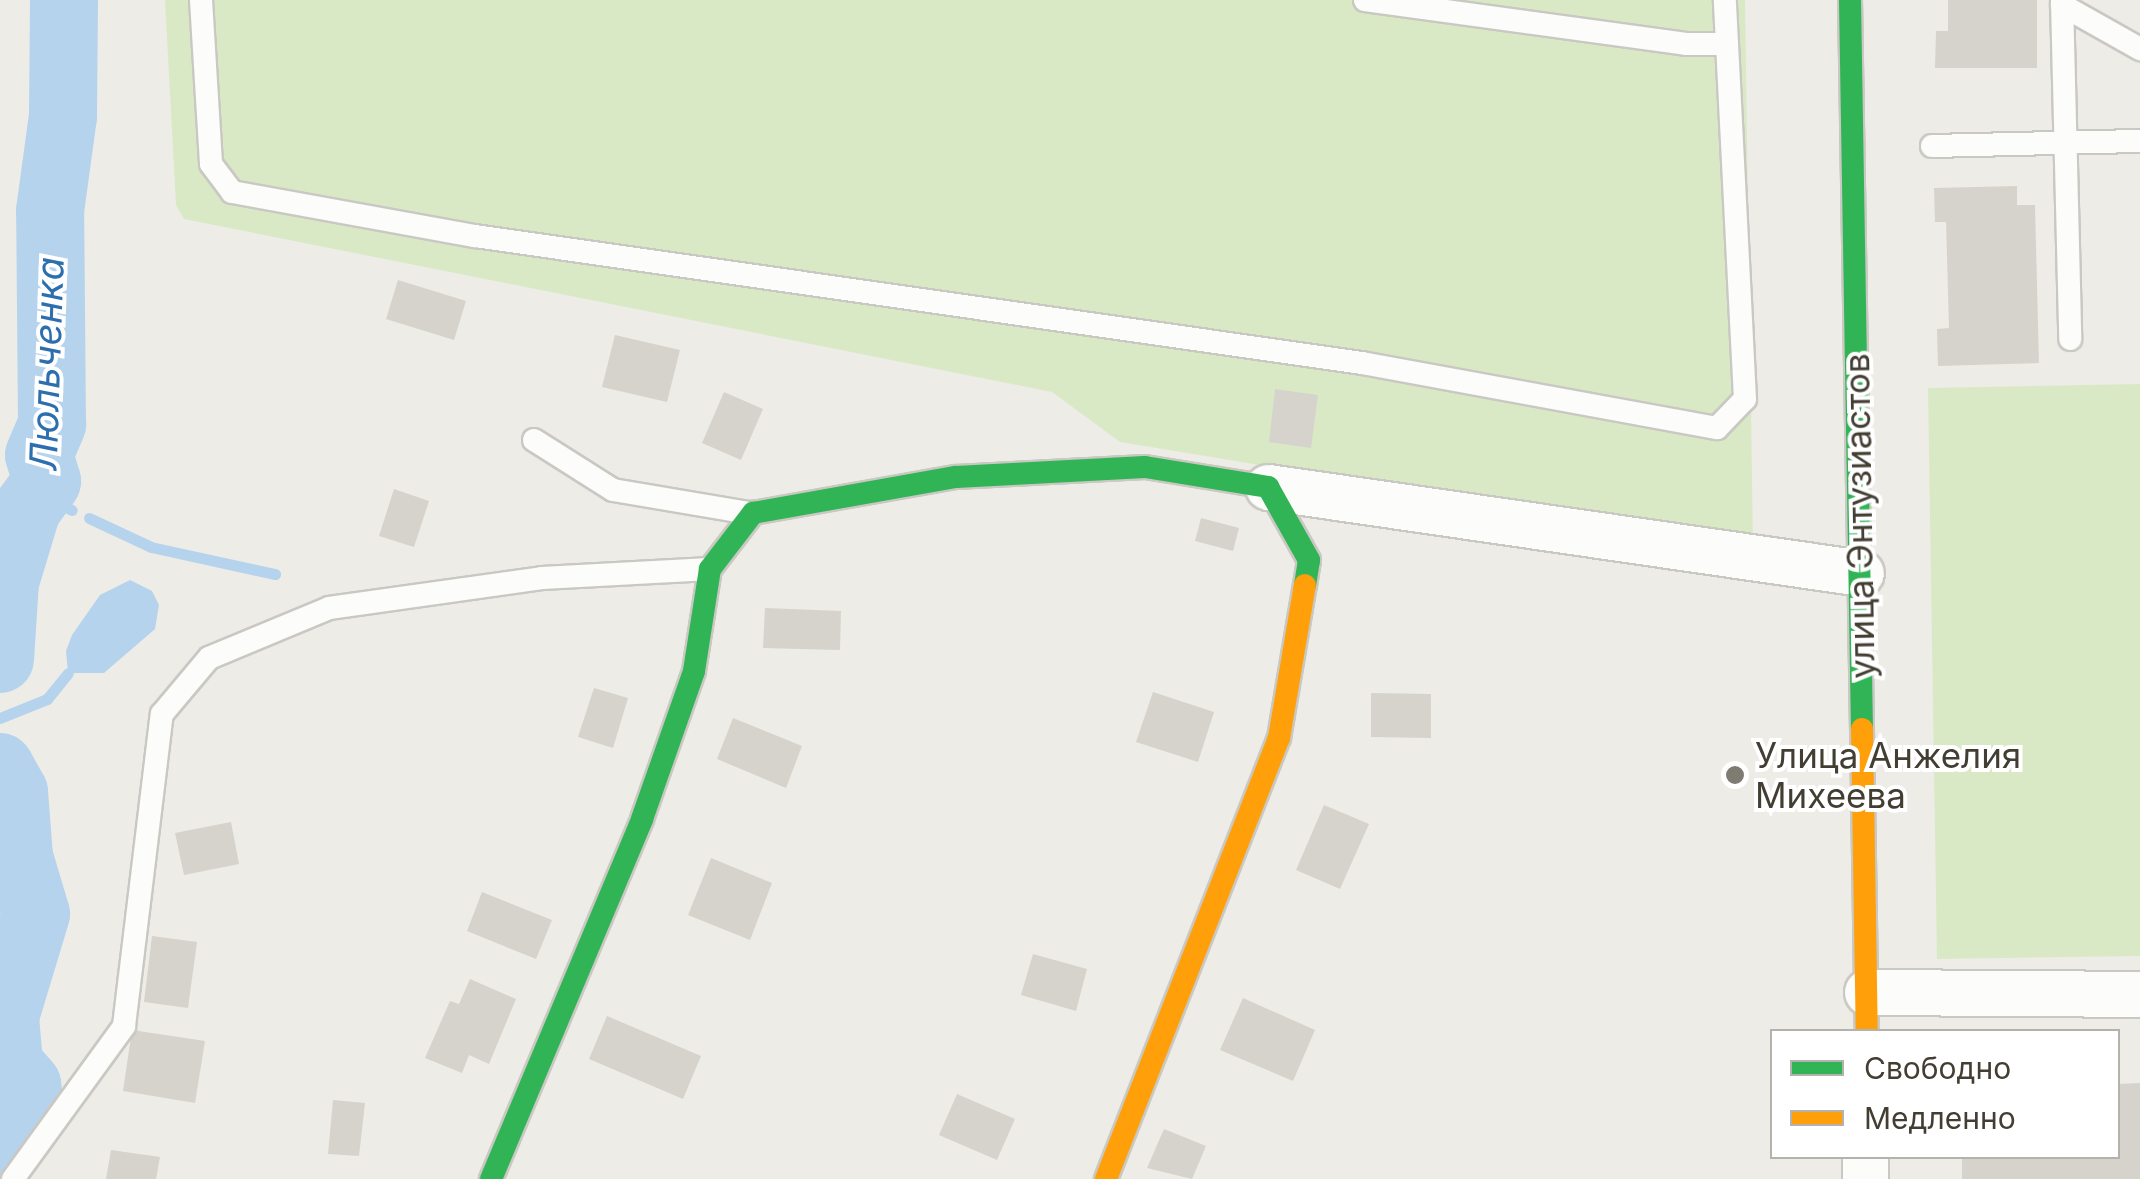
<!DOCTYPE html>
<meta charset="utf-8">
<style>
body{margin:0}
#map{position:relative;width:2140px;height:1179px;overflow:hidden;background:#eeece6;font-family:Inter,sans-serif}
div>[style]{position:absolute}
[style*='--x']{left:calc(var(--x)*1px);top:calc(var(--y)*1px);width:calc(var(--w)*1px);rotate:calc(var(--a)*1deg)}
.green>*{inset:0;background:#d9e9c6}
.water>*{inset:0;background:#b5d3ed}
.stream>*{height:11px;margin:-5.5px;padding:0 5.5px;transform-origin:5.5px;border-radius:5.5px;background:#b5d3ed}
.river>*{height:68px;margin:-34px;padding:0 34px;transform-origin:34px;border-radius:34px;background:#b5d3ed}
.building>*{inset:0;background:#d6d3cd}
.roads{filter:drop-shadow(2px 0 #cac8c2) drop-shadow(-2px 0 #cac8c2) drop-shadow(0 2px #cac8c2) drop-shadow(0 -2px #cac8c2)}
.lane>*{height:22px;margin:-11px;padding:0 11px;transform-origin:11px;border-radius:11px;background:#fcfcfb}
.street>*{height:45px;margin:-22.5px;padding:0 22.5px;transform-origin:22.5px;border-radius:22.5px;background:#fcfcfb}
.fast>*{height:22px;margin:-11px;padding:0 11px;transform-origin:11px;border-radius:11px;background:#30b455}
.slow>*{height:22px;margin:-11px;padding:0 11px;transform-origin:11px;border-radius:11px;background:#ff9f0a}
.dots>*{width:28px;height:28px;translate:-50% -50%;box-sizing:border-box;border:5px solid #fff;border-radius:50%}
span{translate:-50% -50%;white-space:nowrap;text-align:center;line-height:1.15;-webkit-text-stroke:8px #fff;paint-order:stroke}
.street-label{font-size:35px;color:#433e33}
.poi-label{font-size:35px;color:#433e33}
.left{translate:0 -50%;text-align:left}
.water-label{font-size:38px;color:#2d6eae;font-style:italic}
.legend{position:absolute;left:1770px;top:1029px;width:350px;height:130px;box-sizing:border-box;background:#fff;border:2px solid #b4b2ad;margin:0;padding:12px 18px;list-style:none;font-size:30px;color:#433e33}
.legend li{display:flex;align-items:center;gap:20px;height:50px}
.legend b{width:50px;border:2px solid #b4b2ad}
</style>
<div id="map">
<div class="green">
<i style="clip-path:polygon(165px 0,1745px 0,1753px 546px,1120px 442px,1052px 392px,184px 219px,176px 205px)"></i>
<i style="clip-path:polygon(2140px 384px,2140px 956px,1937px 959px,1928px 388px)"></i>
</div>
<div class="water">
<i style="clip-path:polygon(130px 580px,152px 591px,159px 605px,155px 629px,104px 673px,68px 673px,66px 651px,72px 635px,100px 595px)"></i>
</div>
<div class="stream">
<i style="--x:41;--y:493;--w:35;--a:29"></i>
<i style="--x:89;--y:518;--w:68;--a:25.1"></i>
<i style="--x:151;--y:547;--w:127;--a:12.3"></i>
<i style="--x:0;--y:718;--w:51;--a:-22"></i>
<i style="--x:47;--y:699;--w:33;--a:-51"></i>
</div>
<div class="river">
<i style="--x:0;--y:659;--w:77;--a:-86.3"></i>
<i style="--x:5;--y:582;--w:76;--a:-73.2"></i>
<i style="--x:27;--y:509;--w:34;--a:-54"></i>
<i style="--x:47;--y:481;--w:27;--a:-107"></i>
<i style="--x:39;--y:455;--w:34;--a:-67"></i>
<i style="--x:52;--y:424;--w:213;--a:-90.5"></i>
<i style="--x:50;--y:211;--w:96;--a:-82.2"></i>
<i style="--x:63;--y:116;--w:116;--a:-89.5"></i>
<i style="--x:0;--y:767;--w:29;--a:61"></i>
<i style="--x:14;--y:792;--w:65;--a:85.6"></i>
<i style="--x:19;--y:857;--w:59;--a:73.4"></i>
<i style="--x:36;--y:914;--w:108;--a:106.8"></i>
<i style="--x:5;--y:1017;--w:47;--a:85.1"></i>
<i style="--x:9;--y:1064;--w:28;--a:49"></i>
<i style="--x:27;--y:1085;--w:26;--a:83"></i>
<i style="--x:30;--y:1111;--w:45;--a:132.3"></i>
</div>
<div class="building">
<i style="clip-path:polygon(1948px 0,2037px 0,2037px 68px,1935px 68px,1936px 31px,1948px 31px)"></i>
<i style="clip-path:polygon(2017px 186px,2017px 205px,2035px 205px,2039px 363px,1938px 366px,1937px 329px,1949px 328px,1946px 222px,1935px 222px,1934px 188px)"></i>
<i style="clip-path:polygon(398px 280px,466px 301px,454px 340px,386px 319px)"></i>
<i style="clip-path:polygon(615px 335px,680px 350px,667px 402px,602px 387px)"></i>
<i style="clip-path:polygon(1275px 389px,1318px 395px,1311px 448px,1269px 442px)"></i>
<i style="clip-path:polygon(724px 392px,763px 409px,741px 460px,702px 443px)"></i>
<i style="clip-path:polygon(394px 489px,429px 501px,414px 547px,379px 536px)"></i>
<i style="clip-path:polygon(1201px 518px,1239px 528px,1233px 551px,1195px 541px)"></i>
<i style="clip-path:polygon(765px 608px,841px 611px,840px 650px,763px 648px)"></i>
<i style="clip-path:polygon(594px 688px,628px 698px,613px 748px,578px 737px)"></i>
<i style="clip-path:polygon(1153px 692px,1214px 712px,1198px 762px,1136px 742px)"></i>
<i style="clip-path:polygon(1371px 693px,1431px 694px,1431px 738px,1371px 737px)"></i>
<i style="clip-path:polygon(733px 718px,802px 746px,786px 788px,717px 759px)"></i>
<i style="clip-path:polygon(1324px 805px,1369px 824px,1340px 889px,1296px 870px)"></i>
<i style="clip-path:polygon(231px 822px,239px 864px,184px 875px,175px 833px)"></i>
<i style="clip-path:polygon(711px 858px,772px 883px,750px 940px,688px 915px)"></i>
<i style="clip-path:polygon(482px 892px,552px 920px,536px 959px,467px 931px)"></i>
<i style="clip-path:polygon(152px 936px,197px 942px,188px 1008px,144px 1002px)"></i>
<i style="clip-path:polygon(1033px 954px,1087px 969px,1076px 1011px,1021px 995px)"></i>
<i style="clip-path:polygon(470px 979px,516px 999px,489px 1064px,469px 1055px,462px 1073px,425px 1058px,450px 1001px,459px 1004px)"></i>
<i style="clip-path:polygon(1243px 998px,1315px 1030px,1293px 1081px,1220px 1050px)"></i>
<i style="clip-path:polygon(607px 1016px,701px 1056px,683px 1099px,589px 1059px)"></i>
<i style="clip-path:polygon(132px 1030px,205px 1041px,195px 1103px,123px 1091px)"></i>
<i style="clip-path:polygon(2140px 1083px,2140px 1179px,1962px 1179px,1962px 1156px,2118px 1156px,2118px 1084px)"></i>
<i style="clip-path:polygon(957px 1094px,1015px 1119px,997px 1160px,939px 1135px)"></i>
<i style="clip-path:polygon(333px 1100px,365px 1103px,359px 1156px,328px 1154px)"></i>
<i style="clip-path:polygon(1164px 1129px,1206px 1146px,1192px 1179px,1147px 1168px)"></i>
<i style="clip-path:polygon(111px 1150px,160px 1157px,156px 1179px,106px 1179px)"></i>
</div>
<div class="roads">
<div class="lane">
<i style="--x:201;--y:0;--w:164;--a:86.5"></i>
<i style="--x:211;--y:164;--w:35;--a:53"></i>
<i style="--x:232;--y:192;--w:247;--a:10.3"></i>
<i style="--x:475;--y:236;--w:896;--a:8.15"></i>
<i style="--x:1362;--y:363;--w:361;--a:10.4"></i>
<i style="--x:1717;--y:428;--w:40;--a:-46"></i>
<i style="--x:1745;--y:399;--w:400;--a:-92.9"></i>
<i style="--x:1365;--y:0;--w:324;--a:7.8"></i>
<i style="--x:1686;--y:44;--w:41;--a:0"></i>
<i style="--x:2062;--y:0;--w:339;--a:88.6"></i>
<i style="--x:2062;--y:5;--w:90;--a:29.4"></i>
<i style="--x:1932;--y:146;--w:208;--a:-1.4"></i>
<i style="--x:534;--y:440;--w:93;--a:32.3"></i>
<i style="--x:613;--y:490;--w:138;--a:9.6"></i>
<i style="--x:13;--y:1179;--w:189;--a:-54"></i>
<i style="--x:124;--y:1026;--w:314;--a:-83.1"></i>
<i style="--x:162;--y:714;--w:73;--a:-50"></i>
<i style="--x:209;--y:658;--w:130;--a:-22.6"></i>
<i style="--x:329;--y:608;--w:215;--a:-8"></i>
<i style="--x:542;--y:578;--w:168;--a:-3.1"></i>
</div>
<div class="street">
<i style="--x:1268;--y:487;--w:599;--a:8.25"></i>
<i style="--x:1867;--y:992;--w:273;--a:0.4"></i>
<i style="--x:1865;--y:1179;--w:23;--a:-90"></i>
</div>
<div class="fast">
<i style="--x:1850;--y:0;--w:729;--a:89.06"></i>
<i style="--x:491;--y:1179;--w:390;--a:-67.2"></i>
<i style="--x:642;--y:819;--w:157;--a:-70.6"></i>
<i style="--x:694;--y:671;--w:103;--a:-81.1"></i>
<i style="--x:710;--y:569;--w:71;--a:-52.5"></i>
<i style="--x:753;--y:513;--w:206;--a:-10.1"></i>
<i style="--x:956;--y:477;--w:189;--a:-3"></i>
<i style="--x:1145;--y:467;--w:125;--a:9.2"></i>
<i style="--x:1268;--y:487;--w:84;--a:60.7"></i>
<i style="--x:1309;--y:560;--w:25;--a:99"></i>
</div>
<div class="slow">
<i style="--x:1862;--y:729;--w:303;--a:89.1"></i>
<i style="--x:1106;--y:1179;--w:474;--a:-68.6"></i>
<i style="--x:1279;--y:738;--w:155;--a:-80.4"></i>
</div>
</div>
<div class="dots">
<i style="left:1735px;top:775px;background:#7f7b72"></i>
</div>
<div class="street-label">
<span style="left:1859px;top:516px;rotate:-91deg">улица Энтузиастов</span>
</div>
<div class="poi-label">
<span class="left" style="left:1755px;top:775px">Улица Анжелия<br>Михеева</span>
</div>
<div class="water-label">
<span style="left:47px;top:364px;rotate:-88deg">Люльченка</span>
</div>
<ul class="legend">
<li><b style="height:12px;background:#30b455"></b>Свободно</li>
<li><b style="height:12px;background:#ff9f0a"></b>Медленно</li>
</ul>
</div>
